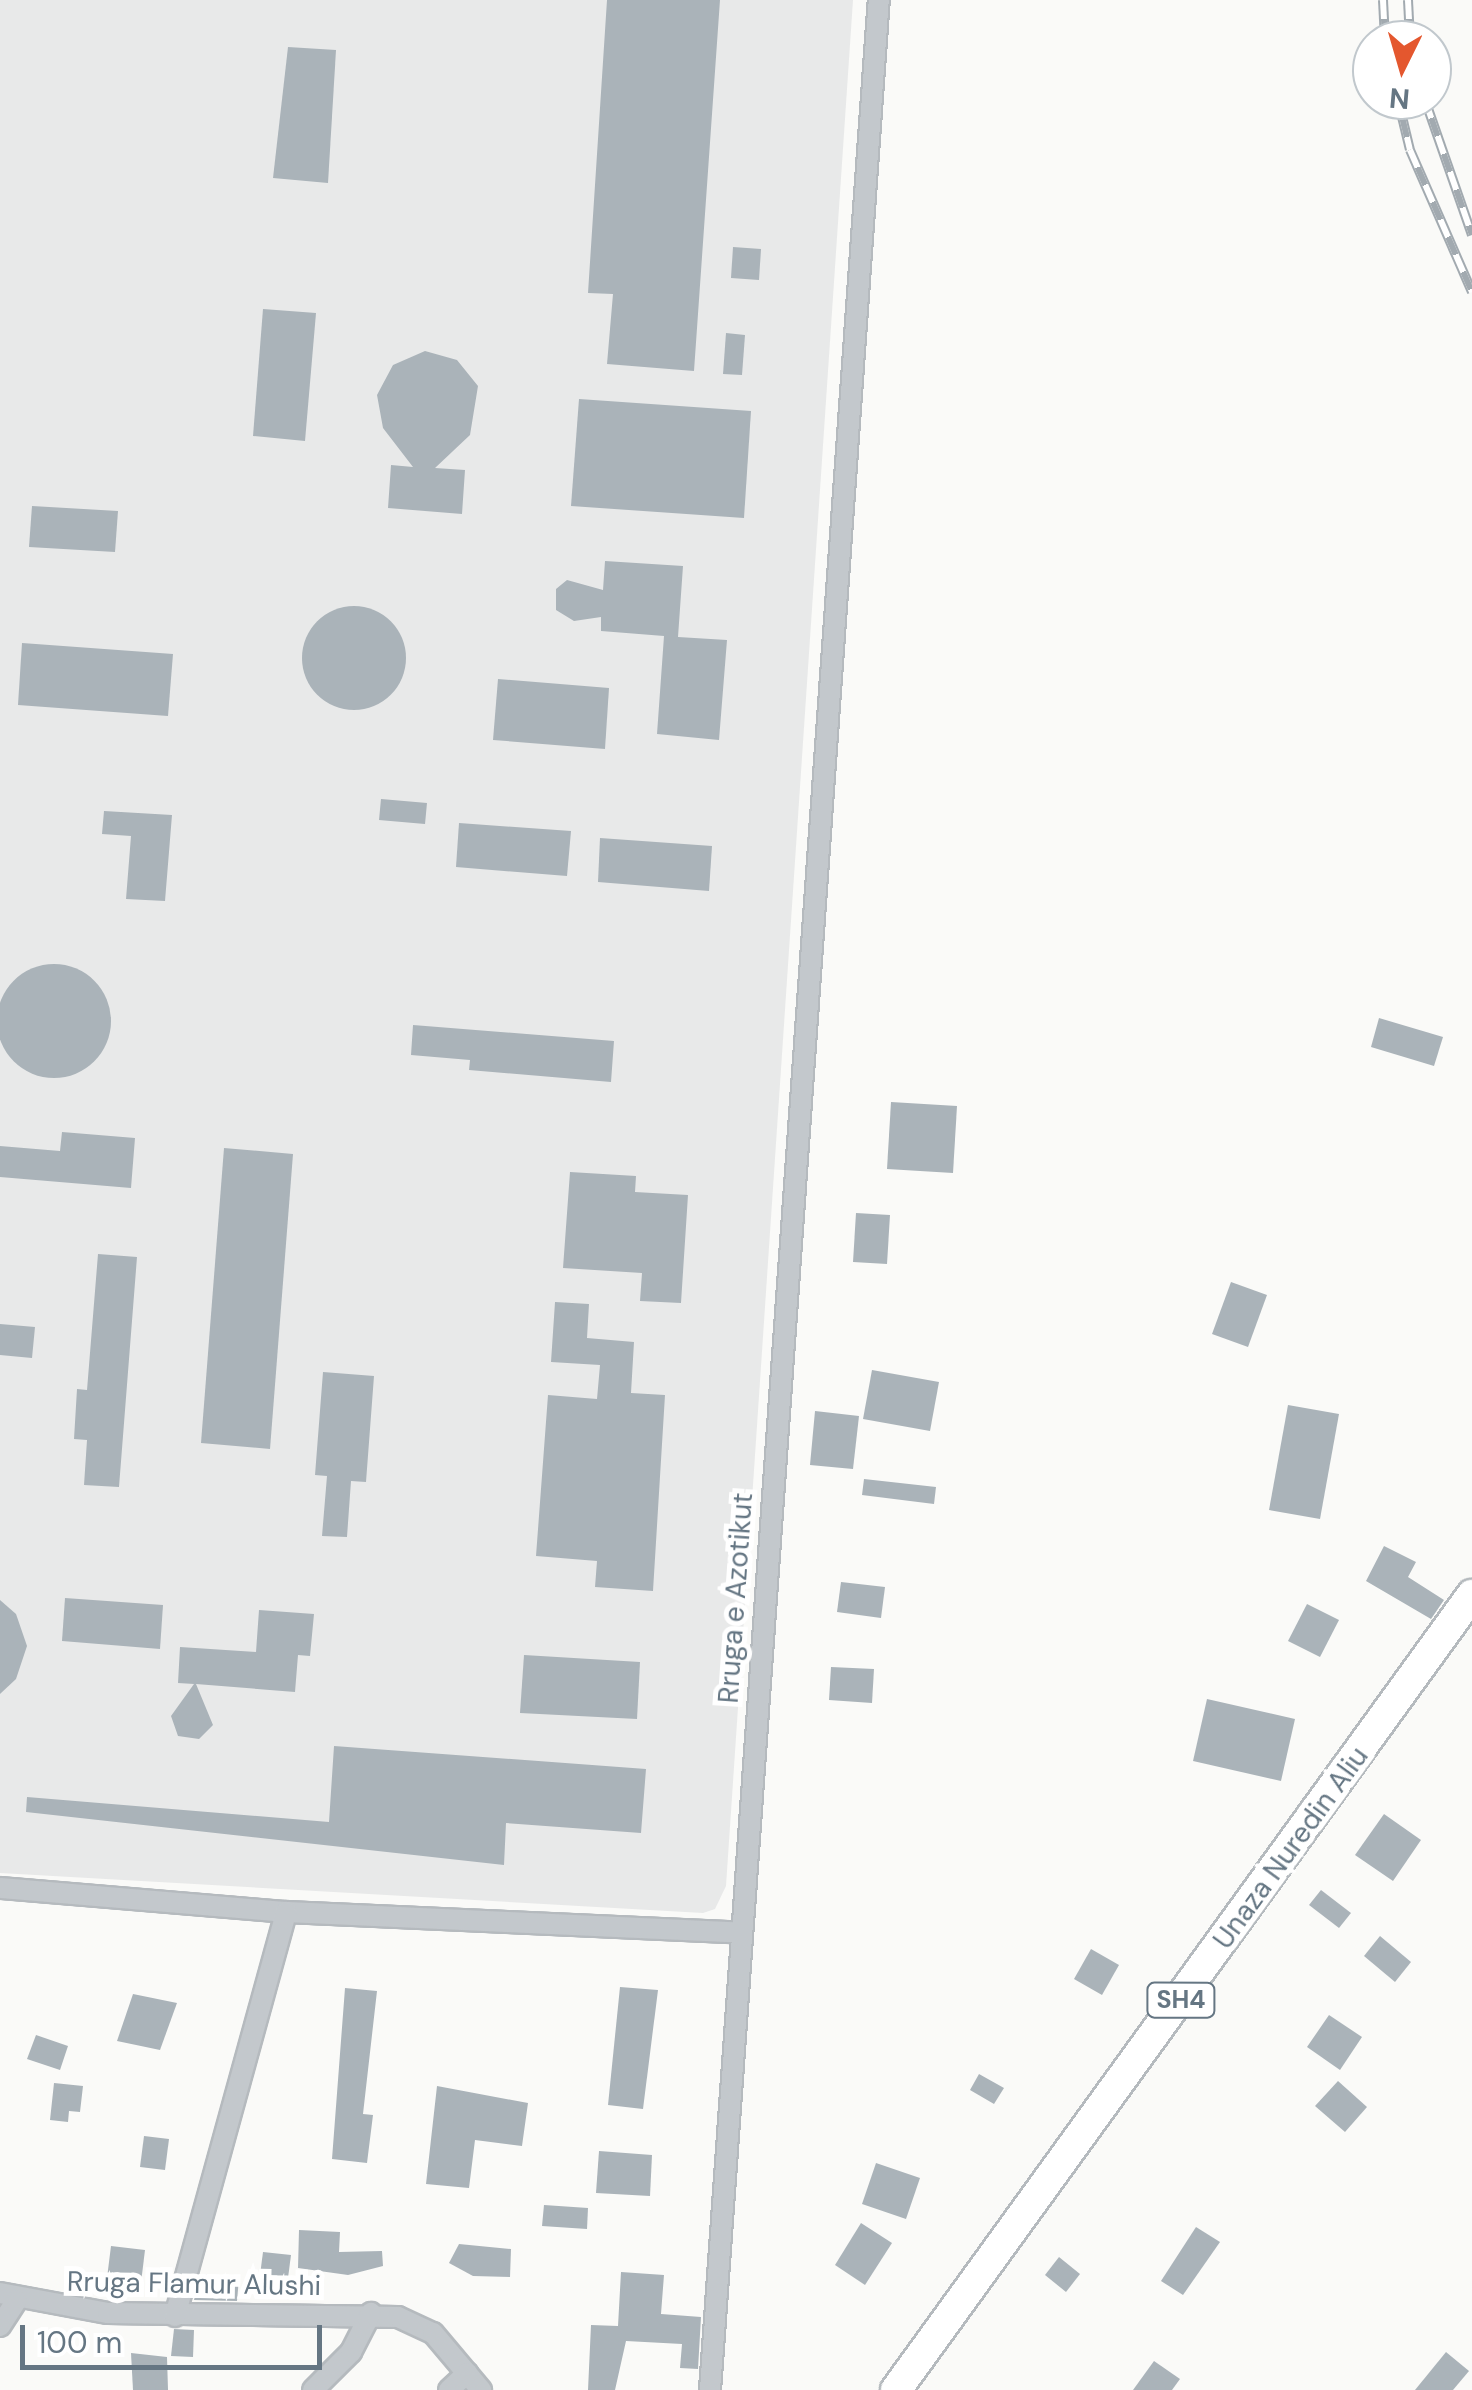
<!DOCTYPE html>
<style>
body{margin:0}
#map{position:relative;width:1472px;height:2390px;overflow:hidden;background:#fafaf8;font-family:"DM Sans",sans-serif}
div>[style]{position:absolute}
[style*='--x']{left:calc(var(--x)*1px);top:calc(var(--y)*1px);width:calc(var(--w)*1px);rotate:calc(var(--a)*1deg)}
.built>*{inset:0;background:#e8e9e9}
.building>*{inset:0;background:#aab3b9}
.round{border-radius:50%}
.roads{filter:drop-shadow(2px 0 #b5babe) drop-shadow(-2px 0 #b5babe) drop-shadow(0 2px #b5babe) drop-shadow(0 -2px #b5babe)}
.street>*{height:20px;margin:-10px;padding:0 10px;transform-origin:10px;border-radius:10px;background:#c3c8cc}
.primary>*{height:30px;margin:-15px;padding:0 15px;transform-origin:15px;border-radius:15px;background:#fff}
.rail>*{height:10px;margin-top:-5px;transform-origin:0;background:repeating-linear-gradient(90deg,#fff 0 19px,#a2aab0 0 38px);box-sizing:border-box;border-block:2px solid #a2aab0}
span{translate:-50% -50%;white-space:nowrap;text-align:center;line-height:1.15;-webkit-text-stroke:10px #fff;paint-order:stroke}
.shield-label span{padding:2px 8px;background:#fff;border:2px solid;border-radius:8px;-webkit-text-stroke-width:0}
.shield-label{font-size:25px;color:#657683;font-weight:700}
.street-label{font-size:28px;color:#657683}
.north{position:absolute;left:1352px;top:20px;width:100px;height:100px;box-sizing:border-box;background:#fff;border:2px solid #c1c8cd;border-radius:50%;rotate:185deg;font-size:28px;font-weight:700;line-height:40px;text-align:center;color:#657683}
.north::after{content:'';display:block;margin:auto;width:35px;height:45px;background:#e4572e;clip-path:polygon(50% 0,100% 100%,50% 72%,0 100%)}
.scale{position:absolute;left:20px;top:2325px;width:302px;height:45px;box-sizing:border-box;border:5px solid #657683;border-top:0;padding-left:12px;font-size:30px;line-height:35px;white-space:nowrap;color:#657683;-webkit-text-stroke:8px #fff;paint-order:stroke}
</style>
<div id="map">
<div class="built">
<i style="clip-path:polygon(0 0,853px 0,726px 1886px,715px 1909px,703px 1913px,0 1873px)"></i>
</div>
<div class="building">
<i style="clip-path:polygon(607px 0,720px 0,694px 371px,607px 364px,613px 294px,588px 293px)"></i>
<i style="clip-path:polygon(288px 47px,336px 50px,328px 183px,273px 178px)"></i>
<i style="clip-path:polygon(733px 247px,761px 249px,759px 280px,731px 278px)"></i>
<i style="clip-path:polygon(263px 309px,316px 313px,305px 441px,253px 436px)"></i>
<i style="clip-path:polygon(726px 333px,745px 335px,742px 375px,723px 374px)"></i>
<i style="clip-path:polygon(425px 351px,457px 360px,478px 386px,470px 435px,435px 468px,465px 470px,462px 514px,388px 508px,391px 465px,413px 467px,383px 428px,377px 395px,393px 365px)"></i>
<i style="clip-path:polygon(579px 399px,751px 411px,744px 518px,571px 506px)"></i>
<i style="clip-path:polygon(32px 506px,118px 511px,115px 552px,29px 547px)"></i>
<i style="clip-path:polygon(605px 561px,683px 566px,678px 637px,727px 640px,719px 740px,657px 734px,664px 636px,601px 631px,601px 617px,574px 621px,556px 610px,556px 589px,567px 580px,603px 590px)"></i>
<i class="round" style="left:302px;top:606px;width:104px;height:104px"></i>
<i style="clip-path:polygon(22px 643px,173px 654px,168px 716px,18px 705px)"></i>
<i style="clip-path:polygon(498px 679px,609px 688px,605px 749px,493px 740px)"></i>
<i style="clip-path:polygon(381px 799px,427px 803px,425px 824px,379px 820px)"></i>
<i style="clip-path:polygon(104px 811px,172px 815px,165px 901px,126px 899px,131px 836px,102px 834px)"></i>
<i style="clip-path:polygon(459px 823px,571px 831px,567px 876px,456px 867px)"></i>
<i style="clip-path:polygon(600px 838px,712px 846px,709px 891px,598px 882px)"></i>
<i class="round" style="left:-3px;top:964px;width:114px;height:114px"></i>
<i style="clip-path:polygon(1379px 1018px,1443px 1037px,1434px 1066px,1371px 1047px)"></i>
<i style="clip-path:polygon(413px 1025px,614px 1041px,611px 1082px,469px 1070px,470px 1060px,411px 1055px)"></i>
<i style="clip-path:polygon(891px 1102px,957px 1106px,953px 1173px,887px 1169px)"></i>
<i style="clip-path:polygon(62px 1132px,135px 1138px,131px 1188px,0 1177px,0 1146px,60px 1151px)"></i>
<i style="clip-path:polygon(224px 1148px,293px 1154px,270px 1449px,201px 1443px)"></i>
<i style="clip-path:polygon(570px 1172px,636px 1176px,635px 1192px,688px 1195px,681px 1303px,640px 1301px,642px 1273px,563px 1268px)"></i>
<i style="clip-path:polygon(856px 1213px,890px 1215px,887px 1264px,853px 1262px)"></i>
<i style="clip-path:polygon(98px 1254px,137px 1257px,119px 1487px,84px 1485px,87px 1440px,74px 1439px,77px 1389px,87px 1390px)"></i>
<i style="clip-path:polygon(1231px 1282px,1267px 1295px,1248px 1347px,1212px 1334px)"></i>
<i style="clip-path:polygon(555px 1302px,589px 1304px,587px 1338px,634px 1342px,631px 1393px,665px 1395px,653px 1591px,595px 1587px,597px 1561px,536px 1556px,548px 1395px,597px 1399px,600px 1365px,551px 1362px)"></i>
<i style="clip-path:polygon(0 1324px,35px 1327px,32px 1358px,0 1355px)"></i>
<i style="clip-path:polygon(872px 1370px,939px 1382px,930px 1431px,863px 1419px)"></i>
<i style="clip-path:polygon(323px 1372px,374px 1376px,366px 1482px,351px 1481px,347px 1537px,322px 1536px,327px 1476px,315px 1475px)"></i>
<i style="clip-path:polygon(1288px 1405px,1339px 1414px,1320px 1519px,1269px 1510px)"></i>
<i style="clip-path:polygon(815px 1411px,859px 1416px,853px 1469px,810px 1465px)"></i>
<i style="clip-path:polygon(864px 1479px,936px 1487px,934px 1504px,862px 1495px)"></i>
<i style="clip-path:polygon(1384px 1546px,1416px 1562px,1408px 1577px,1444px 1600px,1431px 1619px,1366px 1581px)"></i>
<i style="clip-path:polygon(841px 1582px,885px 1587px,881px 1618px,837px 1612px)"></i>
<i style="clip-path:polygon(65px 1598px,163px 1605px,160px 1649px,62px 1641px)"></i>
<i style="clip-path:polygon(0 1600px,16px 1614px,27px 1646px,16px 1679px,0 1694px)"></i>
<i style="clip-path:polygon(1307px 1604px,1339px 1620px,1320px 1657px,1288px 1641px)"></i>
<i style="clip-path:polygon(259px 1610px,314px 1614px,310px 1656px,298px 1655px,295px 1692px,196px 1684px,213px 1725px,199px 1739px,178px 1736px,171px 1716px,194px 1684px,178px 1683px,180px 1647px,256px 1652px)"></i>
<i style="clip-path:polygon(524px 1655px,640px 1662px,637px 1719px,520px 1713px)"></i>
<i style="clip-path:polygon(831px 1667px,874px 1669px,872px 1703px,829px 1700px)"></i>
<i style="clip-path:polygon(1207px 1699px,1295px 1719px,1281px 1781px,1193px 1761px)"></i>
<i style="clip-path:polygon(334px 1746px,646px 1769px,641px 1833px,506px 1823px,504px 1865px,26px 1812px,27px 1797px,329px 1822px)"></i>
<i style="clip-path:polygon(1384px 1814px,1421px 1840px,1393px 1881px,1355px 1855px)"></i>
<i style="clip-path:polygon(1321px 1890px,1351px 1913px,1339px 1928px,1309px 1905px)"></i>
<i style="clip-path:polygon(1380px 1936px,1411px 1962px,1395px 1982px,1364px 1956px)"></i>
<i style="clip-path:polygon(1091px 1949px,1119px 1965px,1102px 1995px,1074px 1979px)"></i>
<i style="clip-path:polygon(620px 1987px,658px 1990px,643px 2109px,608px 2105px)"></i>
<i style="clip-path:polygon(345px 1988px,377px 1991px,363px 2114px,373px 2115px,367px 2163px,332px 2159px)"></i>
<i style="clip-path:polygon(133px 1994px,177px 2003px,160px 2050px,117px 2041px)"></i>
<i style="clip-path:polygon(1329px 2015px,1362px 2037px,1340px 2070px,1307px 2047px)"></i>
<i style="clip-path:polygon(36px 2035px,68px 2046px,60px 2070px,27px 2059px)"></i>
<i style="clip-path:polygon(979px 2074px,1004px 2088px,994px 2104px,970px 2090px)"></i>
<i style="clip-path:polygon(1338px 2081px,1367px 2107px,1345px 2132px,1315px 2106px)"></i>
<i style="clip-path:polygon(54px 2083px,83px 2086px,80px 2112px,69px 2111px,68px 2122px,50px 2120px)"></i>
<i style="clip-path:polygon(437px 2086px,528px 2103px,522px 2146px,475px 2140px,469px 2188px,426px 2184px)"></i>
<i style="clip-path:polygon(144px 2136px,169px 2139px,165px 2170px,140px 2167px)"></i>
<i style="clip-path:polygon(599px 2151px,652px 2155px,650px 2196px,596px 2193px)"></i>
<i style="clip-path:polygon(876px 2163px,920px 2178px,906px 2219px,862px 2204px)"></i>
<i style="clip-path:polygon(544px 2205px,588px 2208px,587px 2229px,542px 2226px)"></i>
<i style="clip-path:polygon(861px 2223px,892px 2243px,865px 2285px,835px 2265px)"></i>
<i style="clip-path:polygon(1196px 2227px,1220px 2242px,1183px 2295px,1161px 2281px)"></i>
<i style="clip-path:polygon(299px 2230px,340px 2232px,339px 2252px,382px 2251px,383px 2266px,348px 2275px,298px 2268px)"></i>
<i style="clip-path:polygon(459px 2244px,511px 2249px,510px 2277px,473px 2276px,449px 2263px)"></i>
<i style="clip-path:polygon(111px 2246px,145px 2250px,140px 2291px,106px 2286px)"></i>
<i style="clip-path:polygon(263px 2252px,291px 2255px,288px 2278px,260px 2275px)"></i>
<i style="clip-path:polygon(1059px 2257px,1080px 2274px,1066px 2292px,1045px 2275px)"></i>
<i style="clip-path:polygon(621px 2272px,664px 2275px,661px 2314px,701px 2317px,698px 2369px,680px 2368px,682px 2344px,626px 2341px,615px 2390px,588px 2390px,591px 2325px,618px 2326px)"></i>
<i style="clip-path:polygon(201px 2274px,239px 2278px,237px 2301px,194px 2300px)"></i>
<i style="clip-path:polygon(174px 2329px,194px 2330px,193px 2357px,171px 2356px)"></i>
<i style="clip-path:polygon(1446px 2352px,1469px 2371px,1453px 2390px,1415px 2390px)"></i>
<i style="clip-path:polygon(131px 2353px,167px 2357px,168px 2390px,133px 2390px)"></i>
<i style="clip-path:polygon(1154px 2361px,1180px 2379px,1172px 2390px,1133px 2390px)"></i>
</div>
<div class="roads">
<div class="street">
<i style="--x:0;--y:1888;--w:287;--a:4.8"></i>
<i style="--x:286;--y:1912;--w:454;--a:2.6"></i>
<i style="--x:0;--y:2293;--w:110;--a:10.5"></i>
<i style="--x:108;--y:2313;--w:290;--a:0.8"></i>
<i style="--x:398;--y:2317;--w:38;--a:25"></i>
<i style="--x:433;--y:2333;--w:75;--a:49.9"></i>
<i style="--x:175;--y:2316;--w:419;--a:-74.6"></i>
<i style="--x:0;--y:2326;--w:30;--a:-57"></i>
<i style="--x:313;--y:2390;--w:54;--a:-45"></i>
<i style="--x:351;--y:2352;--w:44;--a:-62.9"></i>
<i style="--x:449;--y:2390;--w:25;--a:-43"></i>
<i style="--x:710;--y:2390;--w:2396;--a:-85.96"></i>
</div>
<div class="primary">
<i style="--x:896;--y:2390;--w:982;--a:-54.08"></i>
</div>
</div>
<div class="rail">
<i style="--x:1383;--y:0;--w:40;--a:87.1"></i>
<i style="--x:1408;--y:0;--w:40;--a:87.1"></i>
<i style="--x:1398;--y:100;--w:51;--a:76.5"></i>
<i style="--x:1410;--y:150;--w:155;--a:66.4"></i>
<i style="--x:1425;--y:100;--w:143;--a:70.8"></i>
</div>
<div class="shield-label">
<span style="left:1181px;top:2000px">SH4</span>
</div>
<div class="street-label">
<span style="left:736px;top:1598px;rotate:-86deg">Rruga e Azotikut</span>
<span style="left:1291px;top:1848px;rotate:-54deg">Unaza Nuredin Aliu</span>
<span style="left:194px;top:2284px;rotate:1deg">Rruga Flamur Alushi</span>
</div>
<div class="north">N</div>
<div class="scale">100 m</div>
</div>
